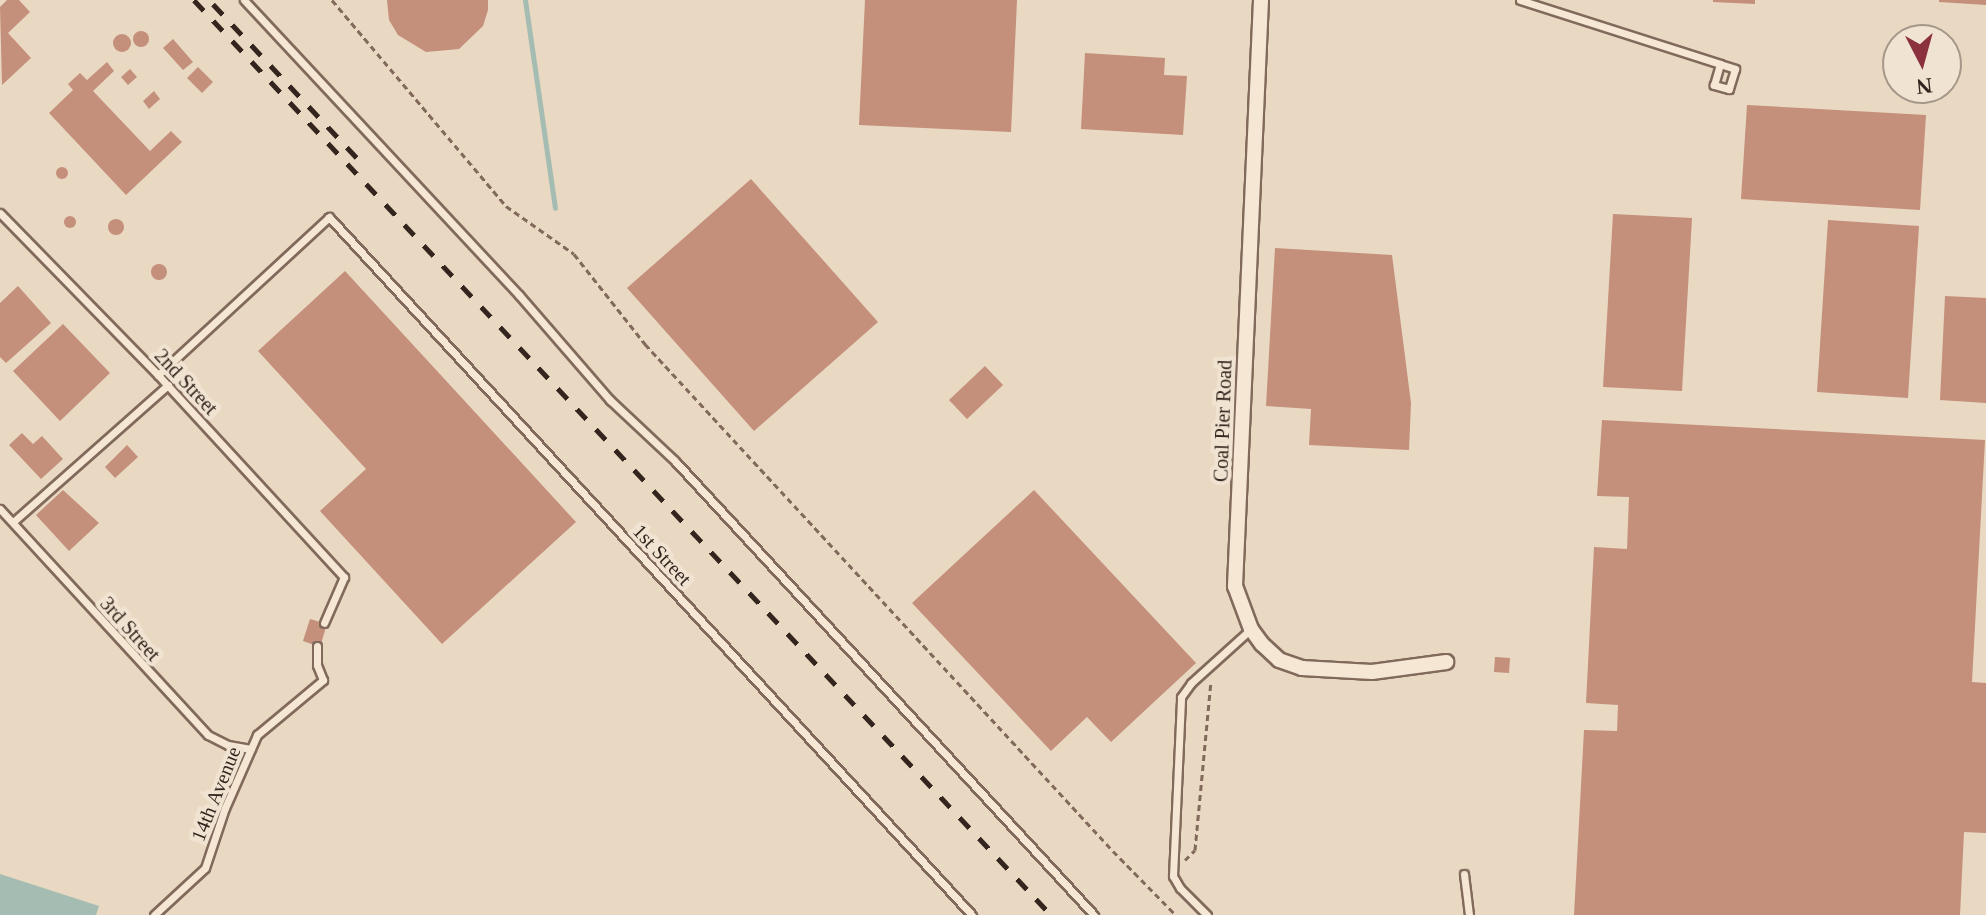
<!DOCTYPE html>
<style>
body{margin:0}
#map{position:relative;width:1986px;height:915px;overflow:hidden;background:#e9d8c2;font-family:Georgia,serif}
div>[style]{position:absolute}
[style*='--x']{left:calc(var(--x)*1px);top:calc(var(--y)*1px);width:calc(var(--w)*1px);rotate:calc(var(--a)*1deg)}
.water>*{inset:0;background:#a4bcb2}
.stream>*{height:5px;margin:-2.5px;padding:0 2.5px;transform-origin:2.5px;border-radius:2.5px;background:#a4bcb2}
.building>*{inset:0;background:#c48f7b}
.round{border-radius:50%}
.path>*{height:3px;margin-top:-1.5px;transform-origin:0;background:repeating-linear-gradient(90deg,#816a5b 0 6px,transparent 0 10px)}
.roads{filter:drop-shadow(2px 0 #816a5b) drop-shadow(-2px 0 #816a5b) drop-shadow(0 2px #816a5b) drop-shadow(0 -2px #816a5b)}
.service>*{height:7px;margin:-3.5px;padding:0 3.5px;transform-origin:3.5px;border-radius:3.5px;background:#f5e7d4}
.minor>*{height:14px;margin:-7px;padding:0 7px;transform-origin:7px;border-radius:7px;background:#f5e7d4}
.rail>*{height:5px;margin-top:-2.5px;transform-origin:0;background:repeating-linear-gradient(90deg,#33251e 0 14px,transparent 0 28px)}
span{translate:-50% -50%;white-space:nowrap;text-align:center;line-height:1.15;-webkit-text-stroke:8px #f1e3d1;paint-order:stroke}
.street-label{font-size:20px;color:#33251e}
.north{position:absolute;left:1882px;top:24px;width:80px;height:80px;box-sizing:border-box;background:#f1e3d1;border:2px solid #a59789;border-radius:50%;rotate:174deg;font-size:22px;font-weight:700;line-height:32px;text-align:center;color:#33251e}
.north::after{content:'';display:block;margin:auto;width:28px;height:36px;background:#8b313e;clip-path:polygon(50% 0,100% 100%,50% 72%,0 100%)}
</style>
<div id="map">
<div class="water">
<i style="clip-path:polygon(0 874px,99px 906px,96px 915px,0 915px)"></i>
</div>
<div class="stream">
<i style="--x:525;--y:0;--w:210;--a:81.8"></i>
</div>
<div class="building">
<i style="clip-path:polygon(7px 0,19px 0,30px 12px,8px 33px,31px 58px,2px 85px,0 7px)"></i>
<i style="clip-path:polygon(387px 0,488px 0,488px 10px,483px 26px,459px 49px,426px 52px,398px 35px,389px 20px)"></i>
<i style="clip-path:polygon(865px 0,1017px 0,1011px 132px,859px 125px)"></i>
<i style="clip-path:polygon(1713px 0,1755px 0,1755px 4px,1713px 2px)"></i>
<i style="clip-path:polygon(1939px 0,1986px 0,1986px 5px,1939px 2px)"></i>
<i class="round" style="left:133px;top:31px;width:16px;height:16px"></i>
<i class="round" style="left:113px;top:34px;width:18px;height:18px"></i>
<i style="clip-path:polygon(173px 39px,193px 62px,183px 70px,163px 48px)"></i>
<i style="clip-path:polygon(1085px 53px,1165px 58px,1164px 75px,1187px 76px,1183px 135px,1081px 129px)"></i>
<i style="clip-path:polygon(107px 62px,114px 71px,93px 91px,150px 151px,171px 131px,182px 142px,126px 195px,49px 113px,73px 90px,68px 84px,80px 73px,87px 80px)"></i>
<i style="clip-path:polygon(198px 67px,213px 82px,202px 93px,187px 78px)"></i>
<i style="clip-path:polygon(130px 69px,137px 77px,128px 85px,121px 77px)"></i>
<i style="clip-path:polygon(154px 91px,160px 99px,149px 109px,143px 101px)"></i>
<i style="clip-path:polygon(1747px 105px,1926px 115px,1920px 210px,1741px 199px)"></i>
<i class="round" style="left:56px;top:167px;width:12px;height:12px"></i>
<i style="clip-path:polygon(751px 179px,878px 322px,754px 431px,627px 288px)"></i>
<i style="clip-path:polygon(1613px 214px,1692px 218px,1682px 391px,1603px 387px)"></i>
<i class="round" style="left:64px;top:216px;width:12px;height:12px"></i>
<i class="round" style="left:108px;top:219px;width:16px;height:16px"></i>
<i style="clip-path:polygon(1828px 220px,1919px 226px,1908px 398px,1817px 392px)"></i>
<i style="clip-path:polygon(1275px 248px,1392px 255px,1411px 403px,1409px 450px,1309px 445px,1311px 409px,1266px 406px)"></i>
<i class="round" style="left:151px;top:264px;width:16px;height:16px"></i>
<i style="clip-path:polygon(345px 271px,576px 522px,442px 644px,320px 511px,366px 469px,258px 351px)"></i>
<i style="clip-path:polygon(18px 286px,51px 323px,6px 363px,0 357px,0 303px)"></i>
<i style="clip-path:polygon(1945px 296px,1986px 298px,1986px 403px,1940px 400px)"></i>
<i style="clip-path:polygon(63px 324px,110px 373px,60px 421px,13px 371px)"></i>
<i style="clip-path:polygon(985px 366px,1003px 385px,967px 419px,949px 400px)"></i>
<i style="clip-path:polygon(1602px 420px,1985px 440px,1972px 682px,1986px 683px,1986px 833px,1964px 832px,1960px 915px,1574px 915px,1584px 730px,1617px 731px,1618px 705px,1586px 703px,1594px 547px,1627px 549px,1629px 497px,1597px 496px)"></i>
<i style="clip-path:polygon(22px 433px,33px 444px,42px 436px,63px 459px,41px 479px,9px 445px)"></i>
<i style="clip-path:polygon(127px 445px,138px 457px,115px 478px,105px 467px)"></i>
<i style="clip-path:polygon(63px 490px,99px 523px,69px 551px,36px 515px)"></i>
<i style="clip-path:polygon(1034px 490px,1196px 663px,1111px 742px,1087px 717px,1051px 751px,912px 603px)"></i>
<i style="clip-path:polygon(310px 619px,327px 624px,320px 647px,303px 641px)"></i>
<i style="clip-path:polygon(1495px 657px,1510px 658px,1509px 673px,1494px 672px)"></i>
</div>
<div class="path">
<i style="--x:332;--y:0;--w:270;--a:49.8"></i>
<i style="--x:506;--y:206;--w:83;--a:35.2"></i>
<i style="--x:574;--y:254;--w:115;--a:51.7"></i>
<i style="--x:645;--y:344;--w:690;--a:47.29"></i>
<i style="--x:1113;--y:851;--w:90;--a:45.5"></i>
<i style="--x:1185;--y:860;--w:14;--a:-45"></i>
<i style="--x:1195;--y:850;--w:169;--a:-84.6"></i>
</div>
<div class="roads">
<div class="service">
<i style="--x:244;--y:0;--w:403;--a:47"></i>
<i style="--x:519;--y:295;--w:139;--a:49.1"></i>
<i style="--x:610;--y:400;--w:89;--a:43.2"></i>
<i style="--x:675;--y:461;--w:618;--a:47.3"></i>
<i style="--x:1520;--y:0;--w:210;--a:17.7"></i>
<i style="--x:1720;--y:64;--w:16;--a:18"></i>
<i style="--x:1735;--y:69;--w:21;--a:107"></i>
<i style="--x:1729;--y:89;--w:16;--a:-165"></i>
<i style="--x:1714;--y:85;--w:22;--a:-74"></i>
<i style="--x:0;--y:213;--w:226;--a:45.7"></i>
<i style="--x:158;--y:375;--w:275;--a:47.4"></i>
<i style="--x:344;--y:577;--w:50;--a:113.5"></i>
<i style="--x:158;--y:375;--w:233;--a:-42.7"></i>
<i style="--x:329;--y:217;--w:949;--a:47.35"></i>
<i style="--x:0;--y:509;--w:307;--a:47.4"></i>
<i style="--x:208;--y:735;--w:22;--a:27"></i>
<i style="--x:228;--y:745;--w:23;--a:10"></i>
<i style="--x:13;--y:522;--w:207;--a:-41.5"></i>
<i style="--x:1464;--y:874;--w:41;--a:83"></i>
<i style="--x:154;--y:915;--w:69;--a:-42.7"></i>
<i style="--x:205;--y:868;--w:63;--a:-71.6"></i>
<i style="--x:225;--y:808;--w:80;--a:-66.3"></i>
<i style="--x:257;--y:735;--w:86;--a:-39.8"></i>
<i style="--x:323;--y:680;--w:16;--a:-112"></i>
<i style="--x:317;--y:665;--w:19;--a:-90"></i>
<i style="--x:1207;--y:915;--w:38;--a:-135"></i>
<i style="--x:1180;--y:888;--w:14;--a:-120"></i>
<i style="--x:1173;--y:876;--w:179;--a:-87.4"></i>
<i style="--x:1181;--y:697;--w:17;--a:-54"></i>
<i style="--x:1191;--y:683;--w:81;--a:-42"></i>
</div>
<div class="minor">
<i style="--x:1261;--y:0;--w:587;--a:92.54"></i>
<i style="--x:1235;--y:586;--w:46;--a:69.6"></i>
<i style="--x:1251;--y:629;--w:19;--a:54"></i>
<i style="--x:1262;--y:644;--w:23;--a:43"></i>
<i style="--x:1279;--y:660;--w:24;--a:19"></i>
<i style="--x:1302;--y:668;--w:70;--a:3.3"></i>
<i style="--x:1372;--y:672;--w:75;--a:-7.7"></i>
</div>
</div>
<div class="rail">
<i style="--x:194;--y:0;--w:1254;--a:46.87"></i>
<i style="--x:213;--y:4;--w:216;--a:46.9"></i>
</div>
<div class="street-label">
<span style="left:186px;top:382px;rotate:47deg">2nd Street</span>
<span style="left:1223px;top:421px;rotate:-88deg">Coal Pier Road</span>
<span style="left:662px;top:555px;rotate:47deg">1st Street</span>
<span style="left:130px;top:629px;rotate:48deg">3rd Street</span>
<span style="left:216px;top:794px;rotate:-68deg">14th Avenue</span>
</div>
<div class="north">N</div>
</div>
